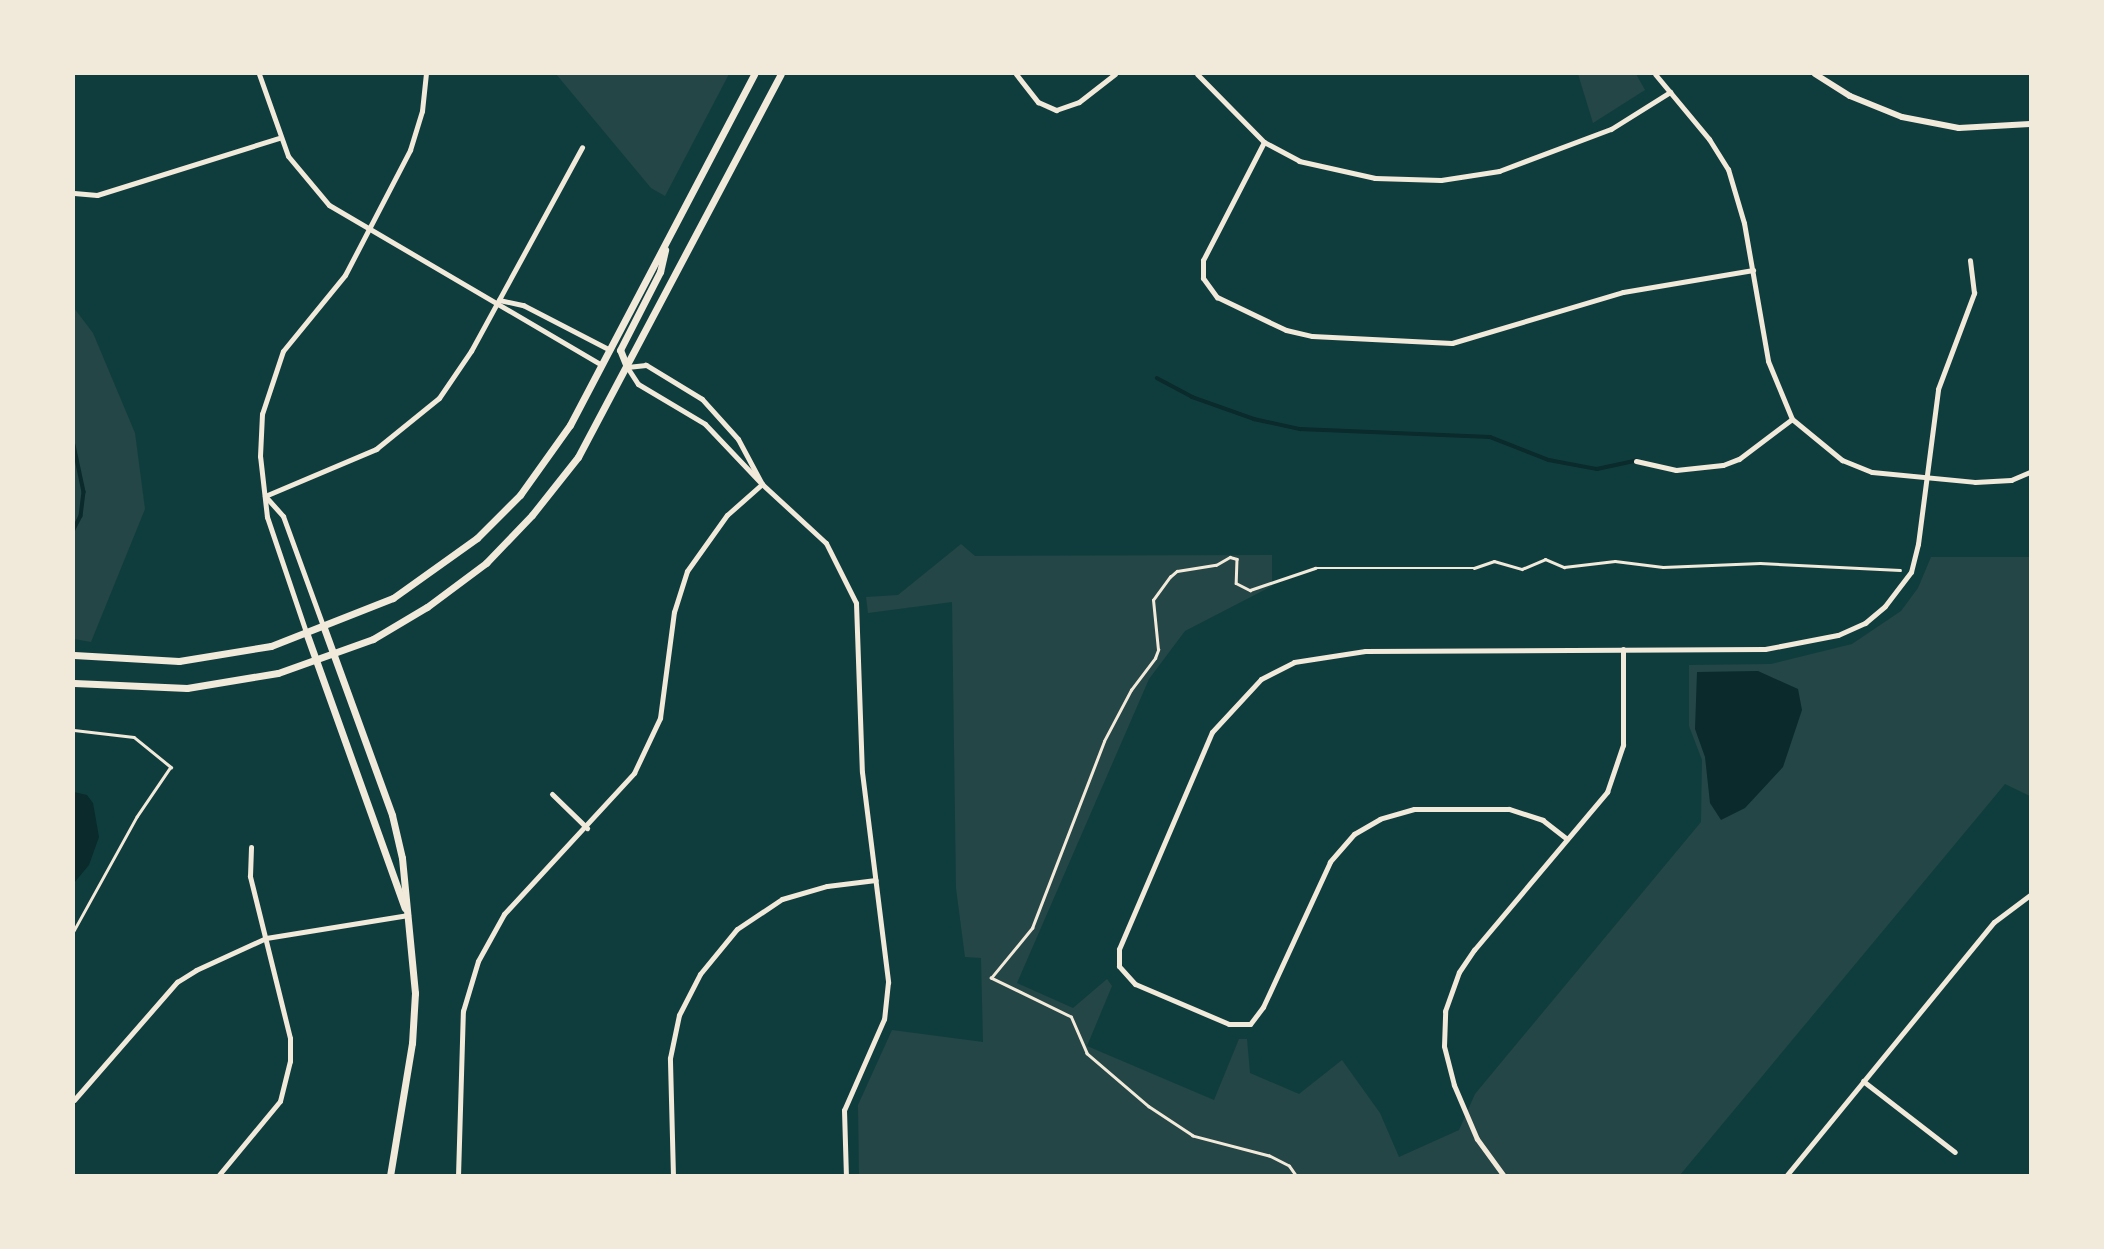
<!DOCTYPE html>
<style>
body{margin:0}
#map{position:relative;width:2104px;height:1249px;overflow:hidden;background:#0f3d3e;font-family:"PT Sans Narrow",sans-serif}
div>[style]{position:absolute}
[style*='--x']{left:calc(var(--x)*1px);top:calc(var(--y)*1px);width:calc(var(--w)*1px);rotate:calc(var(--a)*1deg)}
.green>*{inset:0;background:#244646}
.water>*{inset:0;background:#0a2a2b}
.stream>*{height:3.5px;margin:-1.75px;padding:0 1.75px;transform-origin:1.75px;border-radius:1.75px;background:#0a2a2b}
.path>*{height:2.5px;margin:-1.25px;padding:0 1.25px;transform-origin:1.25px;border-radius:1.25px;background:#f1e9da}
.minor>*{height:5px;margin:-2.5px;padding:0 2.5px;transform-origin:2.5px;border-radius:2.5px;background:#f1e9da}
.tertiary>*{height:6px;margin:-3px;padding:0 3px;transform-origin:3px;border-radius:3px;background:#f1e9da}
.secondary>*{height:7px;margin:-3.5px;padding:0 3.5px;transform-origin:3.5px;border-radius:3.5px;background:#f1e9da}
span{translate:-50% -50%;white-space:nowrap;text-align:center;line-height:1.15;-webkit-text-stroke:5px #f1e9da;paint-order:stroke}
.frame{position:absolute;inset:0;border:75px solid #f1e9da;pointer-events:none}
</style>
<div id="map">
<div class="green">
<i style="clip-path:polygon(556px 74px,729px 74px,665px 196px,651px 188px)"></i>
<i style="clip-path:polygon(1578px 74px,1636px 74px,1645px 90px,1593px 123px)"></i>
<i style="clip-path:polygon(74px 308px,93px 333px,135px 433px,145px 509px,91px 642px,74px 639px)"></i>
<i style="clip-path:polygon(961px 544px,975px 556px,1272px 555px,1272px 586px,1185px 631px,1149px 679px,1017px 983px,1073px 1008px,1107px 979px,1112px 986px,1087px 1046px,1214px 1100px,1239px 1039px,1247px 1039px,1250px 1073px,1299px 1094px,1342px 1060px,1380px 1113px,1399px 1157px,1459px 1130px,1475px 1094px,1701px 822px,1702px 760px,1689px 726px,1689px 665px,1771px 664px,1852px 644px,1901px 611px,1918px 588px,1931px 557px,2030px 557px,2030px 796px,2005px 784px,1680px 1175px,859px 1176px,858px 1105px,892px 1030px,983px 1042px,981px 958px,965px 957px,956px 888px,952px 602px,868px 613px,866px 597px,898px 595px)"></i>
</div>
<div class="water">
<i style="clip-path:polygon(1758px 671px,1798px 689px,1802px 710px,1783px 767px,1745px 808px,1721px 820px,1710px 803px,1705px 757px,1695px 729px,1697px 672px)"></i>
<i style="clip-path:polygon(74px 792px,87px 795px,93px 803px,99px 837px,89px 865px,74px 883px)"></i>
</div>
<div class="stream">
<i style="--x:1157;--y:378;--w:40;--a:28"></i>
<i style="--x:1192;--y:397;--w:66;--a:19.5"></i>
<i style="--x:1254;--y:419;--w:47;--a:12.3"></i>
<i style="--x:1300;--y:429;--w:190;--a:2.4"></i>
<i style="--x:1490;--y:437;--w:63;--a:21.3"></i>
<i style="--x:1549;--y:460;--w:49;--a:10.6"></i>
<i style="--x:1597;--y:469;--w:40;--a:-12"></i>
<i style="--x:74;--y:445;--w:48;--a:78"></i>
<i style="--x:84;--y:492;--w:24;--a:97"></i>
<i style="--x:81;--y:516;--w:16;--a:117"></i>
</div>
<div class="path">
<i style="--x:74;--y:730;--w:60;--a:6.7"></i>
<i style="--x:134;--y:737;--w:48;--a:39"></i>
<i style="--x:171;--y:767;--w:60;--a:124.2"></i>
<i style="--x:137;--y:817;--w:130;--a:118.9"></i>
<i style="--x:1296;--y:1176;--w:12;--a:-125"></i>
<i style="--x:1289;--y:1166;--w:22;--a:-153"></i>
<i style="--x:1269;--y:1156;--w:79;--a:-165.3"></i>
<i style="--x:1193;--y:1136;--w:53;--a:-146.6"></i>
<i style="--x:1149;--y:1107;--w:82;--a:-139.5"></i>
<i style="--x:1087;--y:1054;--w:40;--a:-113.4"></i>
<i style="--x:1071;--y:1017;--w:89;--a:-154"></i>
<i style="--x:991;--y:978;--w:65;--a:-50.6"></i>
<i style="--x:1032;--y:928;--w:200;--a:-68.9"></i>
<i style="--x:1104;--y:741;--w:58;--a:-62.1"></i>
<i style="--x:1131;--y:690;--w:40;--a:-53"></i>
<i style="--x:1155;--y:658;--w:9;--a:-69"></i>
<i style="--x:1158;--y:650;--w:50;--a:-95.7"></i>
<i style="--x:1153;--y:600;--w:29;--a:-54"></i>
<i style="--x:1170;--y:577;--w:9;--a:-41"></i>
<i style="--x:1177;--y:571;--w:39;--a:-9"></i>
<i style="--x:1216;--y:565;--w:16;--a:-30"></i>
<i style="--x:1230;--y:557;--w:7;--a:16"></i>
<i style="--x:1237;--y:559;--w:24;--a:92"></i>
<i style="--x:1236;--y:583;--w:16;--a:27"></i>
<i style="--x:1250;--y:590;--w:69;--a:-18.7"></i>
<i style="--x:1315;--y:568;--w:159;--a:0"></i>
<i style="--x:1474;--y:568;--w:21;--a:-19"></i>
<i style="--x:1494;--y:561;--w:29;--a:16"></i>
<i style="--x:1522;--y:569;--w:25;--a:-23"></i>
<i style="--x:1545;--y:559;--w:21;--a:23"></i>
<i style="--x:1564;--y:567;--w:51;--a:-6.7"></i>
<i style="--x:1615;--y:561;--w:48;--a:7.1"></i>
<i style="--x:1663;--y:567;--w:97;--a:-2.4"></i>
<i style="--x:1760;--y:563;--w:140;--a:2.9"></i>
</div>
<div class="minor">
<i style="--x:259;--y:74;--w:87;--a:70.5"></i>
<i style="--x:288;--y:156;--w:64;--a:50.1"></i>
<i style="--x:329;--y:205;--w:316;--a:30.4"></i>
<i style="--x:1016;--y:74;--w:36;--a:52"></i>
<i style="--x:1038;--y:102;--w:20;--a:24"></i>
<i style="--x:1056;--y:110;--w:24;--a:-19"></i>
<i style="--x:1079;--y:102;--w:46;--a:-37.9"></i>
<i style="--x:1197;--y:74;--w:95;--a:45.4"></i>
<i style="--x:1264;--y:142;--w:40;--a:28"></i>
<i style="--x:1299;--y:161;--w:78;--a:12.6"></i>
<i style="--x:1375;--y:178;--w:66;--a:1.7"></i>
<i style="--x:1441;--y:180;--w:59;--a:-8.8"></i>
<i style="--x:1499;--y:171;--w:120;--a:-20.6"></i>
<i style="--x:1611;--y:129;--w:70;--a:-32.1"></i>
<i style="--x:1655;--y:74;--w:85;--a:50.3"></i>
<i style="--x:1709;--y:139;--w:36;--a:58"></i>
<i style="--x:1728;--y:169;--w:56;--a:73.5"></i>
<i style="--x:1744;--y:223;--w:140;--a:80.1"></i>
<i style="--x:1768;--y:361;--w:63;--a:67.5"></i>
<i style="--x:1792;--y:419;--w:65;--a:39.4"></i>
<i style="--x:1842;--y:460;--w:32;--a:22"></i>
<i style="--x:1872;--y:472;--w:103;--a:5.5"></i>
<i style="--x:1975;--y:482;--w:36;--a:-3"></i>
<i style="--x:2011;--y:480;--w:21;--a:-23"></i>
<i style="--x:1264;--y:142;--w:133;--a:117.3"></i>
<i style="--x:1203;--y:260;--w:18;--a:90"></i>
<i style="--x:1203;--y:278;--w:24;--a:54"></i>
<i style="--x:1217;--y:297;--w:76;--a:25.6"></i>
<i style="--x:1286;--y:330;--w:27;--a:13"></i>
<i style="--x:1312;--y:336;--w:140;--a:2.9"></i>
<i style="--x:1452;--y:343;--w:178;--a:-16.6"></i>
<i style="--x:1623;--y:292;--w:132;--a:-9.6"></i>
<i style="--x:74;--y:193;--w:23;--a:5"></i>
<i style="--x:97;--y:195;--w:191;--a:-17.4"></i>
<i style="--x:499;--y:300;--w:25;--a:12"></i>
<i style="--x:523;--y:305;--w:98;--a:27.3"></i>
<i style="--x:1636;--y:461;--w:41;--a:12.7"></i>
<i style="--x:1676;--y:470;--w:47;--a:-6.1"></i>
<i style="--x:1723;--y:465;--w:17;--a:-21"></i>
<i style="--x:1739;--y:459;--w:66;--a:-37"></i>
<i style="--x:762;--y:484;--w:51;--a:-118.1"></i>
<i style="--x:738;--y:439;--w:54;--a:-132"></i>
<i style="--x:702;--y:399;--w:66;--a:-148.7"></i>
<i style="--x:646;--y:365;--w:19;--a:174"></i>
<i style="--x:627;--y:367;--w:20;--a:57"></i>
<i style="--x:638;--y:384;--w:78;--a:30.8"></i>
<i style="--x:705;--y:424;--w:83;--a:46.5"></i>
<i style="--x:762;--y:484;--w:87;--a:42.7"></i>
<i style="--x:826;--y:543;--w:67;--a:63.4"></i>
<i style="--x:856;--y:603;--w:169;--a:88"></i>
<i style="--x:862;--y:772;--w:212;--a:82.9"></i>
<i style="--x:888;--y:982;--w:37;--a:96"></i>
<i style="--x:884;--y:1019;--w:99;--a:113.7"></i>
<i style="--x:844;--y:1110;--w:66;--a:88.3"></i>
<i style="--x:265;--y:496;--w:121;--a:-22.9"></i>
<i style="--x:376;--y:449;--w:81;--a:-39"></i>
<i style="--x:439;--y:398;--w:57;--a:-55.8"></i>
<i style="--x:471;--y:351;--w:232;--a:-61.4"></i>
<i style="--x:265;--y:496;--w:27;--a:48"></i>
<i style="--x:283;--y:516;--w:117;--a:70"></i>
<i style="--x:307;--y:635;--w:125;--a:-108.7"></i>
<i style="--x:267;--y:517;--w:61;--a:-96.5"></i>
<i style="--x:260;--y:456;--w:42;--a:-87.3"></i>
<i style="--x:262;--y:414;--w:66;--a:-71.6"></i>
<i style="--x:283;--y:351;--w:98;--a:-50.8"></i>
<i style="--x:345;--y:275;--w:141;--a:-62.5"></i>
<i style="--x:410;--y:150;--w:41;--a:-72.9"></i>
<i style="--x:422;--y:111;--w:37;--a:-84"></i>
<i style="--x:552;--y:794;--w:49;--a:44.2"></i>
<i style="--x:1567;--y:839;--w:31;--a:-142"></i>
<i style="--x:1543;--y:820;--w:36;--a:-162"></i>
<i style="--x:1509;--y:809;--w:95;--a:180"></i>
<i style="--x:1414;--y:809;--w:35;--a:164"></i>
<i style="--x:1380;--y:819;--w:30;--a:150"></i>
<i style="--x:1354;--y:834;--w:37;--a:131"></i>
<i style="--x:1330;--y:862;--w:160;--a:114.8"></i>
<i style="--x:1263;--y:1007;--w:21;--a:127"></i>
<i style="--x:1250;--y:1024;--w:21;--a:180"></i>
<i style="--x:1229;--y:1024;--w:102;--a:-156.9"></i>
<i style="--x:1135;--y:984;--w:24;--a:-132"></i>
<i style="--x:1119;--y:966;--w:17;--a:-90"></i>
<i style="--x:1119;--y:949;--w:236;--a:-66.8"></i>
<i style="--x:1212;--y:732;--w:72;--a:-47.2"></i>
<i style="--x:1261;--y:679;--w:37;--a:-27"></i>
<i style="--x:1294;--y:662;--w:72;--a:-8.8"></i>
<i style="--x:1365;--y:651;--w:400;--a:-0.3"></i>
<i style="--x:1765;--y:649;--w:74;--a:-10.9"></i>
<i style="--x:1838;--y:635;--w:30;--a:-24"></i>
<i style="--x:1865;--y:623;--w:26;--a:-40"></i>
<i style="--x:1885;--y:606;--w:43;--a:-52.6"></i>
<i style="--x:1911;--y:572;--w:29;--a:-76"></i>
<i style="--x:1918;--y:544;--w:156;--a:-82.6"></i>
<i style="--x:1938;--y:389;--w:103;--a:-69.4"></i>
<i style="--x:1974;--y:293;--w:33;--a:-97"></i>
<i style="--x:1863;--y:1081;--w:116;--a:37.7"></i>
<i style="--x:74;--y:1100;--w:157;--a:-48.9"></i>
<i style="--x:177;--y:982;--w:22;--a:-32"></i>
<i style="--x:196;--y:970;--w:77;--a:-24.6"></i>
<i style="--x:266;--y:938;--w:144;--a:-9.2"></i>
<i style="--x:218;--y:1176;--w:97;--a:-50.4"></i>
<i style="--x:280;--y:1101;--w:41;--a:-76"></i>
<i style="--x:290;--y:1061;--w:23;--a:-90"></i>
<i style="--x:290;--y:1038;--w:167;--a:-103.9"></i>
<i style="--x:250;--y:876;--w:29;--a:-88"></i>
<i style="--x:458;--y:1176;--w:165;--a:-88.3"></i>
<i style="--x:463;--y:1011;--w:52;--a:-73.3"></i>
<i style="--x:478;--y:961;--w:54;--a:-61"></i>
<i style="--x:504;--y:914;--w:192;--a:-47.3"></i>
<i style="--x:634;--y:773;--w:61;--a:-64.7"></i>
<i style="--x:660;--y:718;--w:107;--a:-82.5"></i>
<i style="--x:674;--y:612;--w:43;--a:-72.4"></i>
<i style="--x:687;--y:571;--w:69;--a:-54.5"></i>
<i style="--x:727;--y:515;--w:47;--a:-41.5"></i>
<i style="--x:673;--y:1176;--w:118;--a:-91.5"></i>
<i style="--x:670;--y:1058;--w:44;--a:-78.2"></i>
<i style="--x:679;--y:1015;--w:46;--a:-62.9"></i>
<i style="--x:700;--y:974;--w:58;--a:-50.6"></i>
<i style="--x:737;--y:929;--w:54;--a:-33.7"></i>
<i style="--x:782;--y:899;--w:47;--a:-16.1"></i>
<i style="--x:827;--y:886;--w:49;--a:-7"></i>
<i style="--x:1504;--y:1176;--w:46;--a:-126.1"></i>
<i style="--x:1477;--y:1139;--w:59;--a:-113.1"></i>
<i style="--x:1454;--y:1085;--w:40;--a:-104.4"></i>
<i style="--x:1444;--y:1046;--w:35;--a:-88"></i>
<i style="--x:1445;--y:1011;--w:41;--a:-70.3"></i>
<i style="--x:1459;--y:972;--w:27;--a:-56"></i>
<i style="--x:1474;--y:950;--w:207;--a:-49.9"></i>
<i style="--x:1607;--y:792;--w:50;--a:-71.2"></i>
<i style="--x:1623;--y:745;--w:96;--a:-90"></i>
<i style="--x:1786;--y:1176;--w:328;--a:-50.7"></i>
<i style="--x:1994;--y:922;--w:45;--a:-36.9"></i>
</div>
<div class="tertiary">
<i style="--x:1815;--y:74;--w:41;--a:32.2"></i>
<i style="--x:1850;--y:96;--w:56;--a:22"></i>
<i style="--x:1902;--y:117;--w:58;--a:10.9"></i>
<i style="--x:1959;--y:128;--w:71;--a:-3.2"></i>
</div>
<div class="secondary">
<i style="--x:627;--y:367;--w:18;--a:-112"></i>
<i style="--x:620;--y:350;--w:88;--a:-62.9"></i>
<i style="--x:660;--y:272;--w:23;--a:-77"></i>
<i style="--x:324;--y:628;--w:199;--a:70"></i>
<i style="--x:392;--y:815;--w:44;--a:76.9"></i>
<i style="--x:402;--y:858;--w:136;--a:84.5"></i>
<i style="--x:415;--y:993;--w:50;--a:93.4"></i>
<i style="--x:412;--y:1043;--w:135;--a:99.4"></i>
<i style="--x:307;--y:635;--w:290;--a:70.3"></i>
<i style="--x:74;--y:655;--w:105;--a:3.3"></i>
<i style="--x:179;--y:661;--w:93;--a:-9.3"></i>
<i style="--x:271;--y:646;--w:131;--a:-21.5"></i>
<i style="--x:393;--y:598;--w:103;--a:-35.5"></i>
<i style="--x:477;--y:538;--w:61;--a:-45"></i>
<i style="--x:520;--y:495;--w:86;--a:-54.5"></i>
<i style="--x:570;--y:425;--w:396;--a:-62.3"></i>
<i style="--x:74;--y:683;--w:113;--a:2.5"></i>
<i style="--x:187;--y:688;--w:92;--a:-9.4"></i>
<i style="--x:278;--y:673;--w:101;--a:-19.7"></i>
<i style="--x:373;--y:639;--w:63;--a:-30.7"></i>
<i style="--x:427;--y:607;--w:74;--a:-36.7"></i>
<i style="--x:486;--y:563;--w:66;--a:-46.2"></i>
<i style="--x:532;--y:515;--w:74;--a:-51.6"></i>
<i style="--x:578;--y:457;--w:433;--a:-62.1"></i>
</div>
<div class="frame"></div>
</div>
